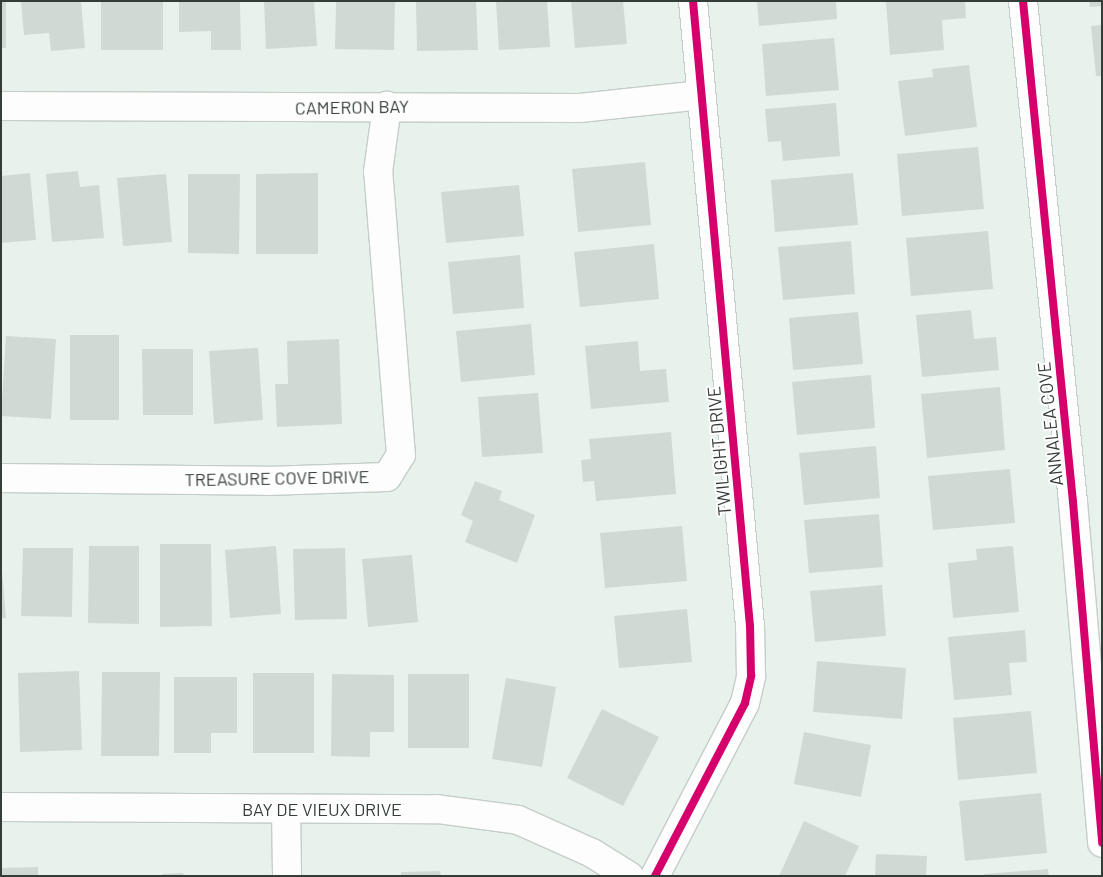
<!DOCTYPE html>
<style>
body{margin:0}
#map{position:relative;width:1103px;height:877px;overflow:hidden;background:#e8f2ed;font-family:Barlow,sans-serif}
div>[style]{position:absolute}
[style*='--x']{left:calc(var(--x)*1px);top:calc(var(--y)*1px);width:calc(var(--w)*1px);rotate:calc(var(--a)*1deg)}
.building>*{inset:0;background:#d1d9d5}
.roads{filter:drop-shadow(1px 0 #c5cdc9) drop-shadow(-1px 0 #c5cdc9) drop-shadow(0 1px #c5cdc9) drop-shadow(0 -1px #c5cdc9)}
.minor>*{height:28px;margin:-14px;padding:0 14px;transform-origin:14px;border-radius:14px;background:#fcfdfc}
.cycleway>*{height:8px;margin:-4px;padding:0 4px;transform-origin:4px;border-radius:4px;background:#d6006c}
span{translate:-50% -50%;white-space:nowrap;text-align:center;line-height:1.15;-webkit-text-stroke:4px #fefefe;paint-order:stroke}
.street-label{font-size:18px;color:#353d39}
.frame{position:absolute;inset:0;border:2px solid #353d39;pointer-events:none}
</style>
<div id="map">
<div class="building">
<i style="clip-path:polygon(1px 1px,6px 1px,6px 48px,1px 48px)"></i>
<i style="clip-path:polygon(21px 1px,81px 1px,85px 48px,51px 51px,49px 33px,24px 35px)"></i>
<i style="clip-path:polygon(101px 1px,163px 1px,163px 50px,101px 50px)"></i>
<i style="clip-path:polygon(179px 1px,240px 1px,241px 50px,211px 50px,211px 31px,179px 32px)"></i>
<i style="clip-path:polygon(264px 1px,314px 1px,317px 46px,266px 49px)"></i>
<i style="clip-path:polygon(336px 1px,395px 1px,394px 50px,335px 49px)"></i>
<i style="clip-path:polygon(416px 1px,476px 1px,478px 50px,417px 51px)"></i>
<i style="clip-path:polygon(496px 1px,547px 1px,550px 47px,499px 50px)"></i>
<i style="clip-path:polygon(571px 1px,623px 1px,627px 44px,575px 48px)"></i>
<i style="clip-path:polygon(757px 1px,836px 1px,837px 19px,759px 26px)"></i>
<i style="clip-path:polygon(886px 1px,965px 1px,966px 18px,942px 20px,944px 50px,890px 55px)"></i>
<i style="clip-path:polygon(1089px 1px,1102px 1px,1102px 6px,1090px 7px)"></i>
<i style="clip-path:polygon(1102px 25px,1102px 76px,1096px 76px,1091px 26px)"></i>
<i style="clip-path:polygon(834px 38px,839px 90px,766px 96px,762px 44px)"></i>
<i style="clip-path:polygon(969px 65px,977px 127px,905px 136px,898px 81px,933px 77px,932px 69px)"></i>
<i style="clip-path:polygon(836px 103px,840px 156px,783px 161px,781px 141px,768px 142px,765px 109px)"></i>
<i style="clip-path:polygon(978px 147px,984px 209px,902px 216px,897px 154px)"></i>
<i style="clip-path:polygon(645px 162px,651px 225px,578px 232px,572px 169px)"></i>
<i style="clip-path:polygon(78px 171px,80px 187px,99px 185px,104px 238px,52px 242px,46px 174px)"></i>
<i style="clip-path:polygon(30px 173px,36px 240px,1px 243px,1px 176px)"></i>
<i style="clip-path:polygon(318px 173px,318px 254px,256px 254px,256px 174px)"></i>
<i style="clip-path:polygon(853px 173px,858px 225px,775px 232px,771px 180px)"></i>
<i style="clip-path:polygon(166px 174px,172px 242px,123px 246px,117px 178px)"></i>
<i style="clip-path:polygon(188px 174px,240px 174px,239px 254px,188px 253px)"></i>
<i style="clip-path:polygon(519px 185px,524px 236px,446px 243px,441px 192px)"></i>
<i style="clip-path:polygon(988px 231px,993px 289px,911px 296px,906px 238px)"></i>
<i style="clip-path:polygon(851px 241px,855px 294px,783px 300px,778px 247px)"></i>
<i style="clip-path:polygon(654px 244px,659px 299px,580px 307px,574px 252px)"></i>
<i style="clip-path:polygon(520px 255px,524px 308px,453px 314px,448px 262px)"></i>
<i style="clip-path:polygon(971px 310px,974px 339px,996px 337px,999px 370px,922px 377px,916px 315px)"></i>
<i style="clip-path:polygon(858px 312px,863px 364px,793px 370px,789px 318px)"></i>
<i style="clip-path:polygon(531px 324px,535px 375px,461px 382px,456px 331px)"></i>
<i style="clip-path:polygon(70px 335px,119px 335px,119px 420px,70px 420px)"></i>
<i style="clip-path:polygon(6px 336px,56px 339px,51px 419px,1px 416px)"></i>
<i style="clip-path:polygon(339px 339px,342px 424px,277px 427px,275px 384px,288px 384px,287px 341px)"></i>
<i style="clip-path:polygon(638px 341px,640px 371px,666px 369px,669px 402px,591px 409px,585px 346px)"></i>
<i style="clip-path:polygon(258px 348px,263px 420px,214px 424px,209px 351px)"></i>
<i style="clip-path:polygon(142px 349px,193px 349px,193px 415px,143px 415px)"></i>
<i style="clip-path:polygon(871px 375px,875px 428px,797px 435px,792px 382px)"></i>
<i style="clip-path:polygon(1000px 387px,1005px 450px,927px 458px,921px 394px)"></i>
<i style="clip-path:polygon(538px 393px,543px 453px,482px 457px,478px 397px)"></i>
<i style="clip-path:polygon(671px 432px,676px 494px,596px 501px,594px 481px,583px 482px,581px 460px,591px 459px,589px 439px)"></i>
<i style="clip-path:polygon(876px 446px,880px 498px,804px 505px,799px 453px)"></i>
<i style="clip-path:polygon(1010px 469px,1015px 523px,933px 530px,928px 476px)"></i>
<i style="clip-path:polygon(475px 481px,502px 491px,499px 500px,535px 515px,517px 563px,465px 542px,473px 521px,461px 515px)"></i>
<i style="clip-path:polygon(879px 514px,883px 567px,809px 573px,804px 520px)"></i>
<i style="clip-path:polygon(682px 526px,687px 581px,605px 588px,600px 533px)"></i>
<i style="clip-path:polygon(160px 544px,211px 544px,212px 626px,160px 627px)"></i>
<i style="clip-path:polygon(89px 546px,139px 546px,139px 624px,88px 623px)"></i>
<i style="clip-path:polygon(276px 546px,281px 614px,230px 618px,225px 550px)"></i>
<i style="clip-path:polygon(1013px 546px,1019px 612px,953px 618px,948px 563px,977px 560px,976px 549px)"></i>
<i style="clip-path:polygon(23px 548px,73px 548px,72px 617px,21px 616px)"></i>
<i style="clip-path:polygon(345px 548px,347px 619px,295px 620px,293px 549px)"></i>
<i style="clip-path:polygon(412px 555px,418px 622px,368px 627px,362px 559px)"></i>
<i style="clip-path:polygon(1px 559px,6px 618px,1px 618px)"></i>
<i style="clip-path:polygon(882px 585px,886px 636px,815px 642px,810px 591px)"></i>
<i style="clip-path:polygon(687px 609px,692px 662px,619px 668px,614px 616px)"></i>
<i style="clip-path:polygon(1025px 630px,1027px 662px,1009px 663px,1012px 695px,954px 700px,948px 637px)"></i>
<i style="clip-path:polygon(817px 661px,906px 668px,902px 719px,813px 712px)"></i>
<i style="clip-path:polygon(79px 671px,82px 750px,20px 752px,18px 673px)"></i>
<i style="clip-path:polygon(102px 672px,160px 672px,159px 756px,101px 756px)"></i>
<i style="clip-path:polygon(253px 673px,314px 673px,314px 753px,253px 753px)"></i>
<i style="clip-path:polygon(332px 674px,394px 675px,394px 732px,370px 732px,370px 757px,331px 756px)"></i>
<i style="clip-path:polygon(408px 674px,469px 674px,469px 748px,408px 748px)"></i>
<i style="clip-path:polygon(174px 677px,237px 677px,237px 733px,211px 733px,211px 753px,174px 753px)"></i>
<i style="clip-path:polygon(506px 678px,556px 687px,542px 767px,492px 759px)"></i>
<i style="clip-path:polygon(602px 709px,659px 737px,623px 806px,567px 778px)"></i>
<i style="clip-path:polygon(1031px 711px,1037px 773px,958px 780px,953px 718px)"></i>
<i style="clip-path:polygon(804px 732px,871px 745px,861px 797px,794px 784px)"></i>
<i style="clip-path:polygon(1041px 793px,1047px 853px,965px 861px,959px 801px)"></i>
<i style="clip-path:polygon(804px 821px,859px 846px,845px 876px,779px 876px)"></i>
<i style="clip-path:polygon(876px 854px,927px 856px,926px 876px,875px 876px)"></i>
<i style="clip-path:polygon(38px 867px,38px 876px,1px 876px,1px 868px)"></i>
<i style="clip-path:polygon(1048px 869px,1049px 876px,984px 876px,984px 874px)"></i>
<i style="clip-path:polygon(440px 871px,441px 876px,401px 876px,401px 872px)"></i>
<i style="clip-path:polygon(183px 873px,184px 876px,163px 876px,162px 874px)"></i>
</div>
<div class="roads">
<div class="minor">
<i style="--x:1023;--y:1;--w:503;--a:84.3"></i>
<i style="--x:1073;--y:502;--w:342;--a:85.1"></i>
<i style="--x:1;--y:106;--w:579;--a:0.2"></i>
<i style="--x:580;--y:108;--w:122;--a:-6.1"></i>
<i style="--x:1;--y:478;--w:266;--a:0.6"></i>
<i style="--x:267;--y:481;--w:120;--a:-1.9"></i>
<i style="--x:387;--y:477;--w:26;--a:-58"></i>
<i style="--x:401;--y:455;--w:284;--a:-94.6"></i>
<i style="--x:378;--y:172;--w:67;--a:-82.2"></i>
<i style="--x:1;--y:807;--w:436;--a:0.3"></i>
<i style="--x:437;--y:809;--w:82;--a:7.7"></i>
<i style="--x:518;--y:820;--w:81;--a:24"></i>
<i style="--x:592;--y:853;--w:44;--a:31.9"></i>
<i style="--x:286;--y:809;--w:67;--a:89.1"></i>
<i style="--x:655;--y:876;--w:195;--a:-62.5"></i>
<i style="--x:745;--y:703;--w:28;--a:-77"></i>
<i style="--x:751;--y:676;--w:50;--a:-91.1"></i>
<i style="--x:750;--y:626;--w:628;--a:-95.21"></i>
</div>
</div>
<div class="cycleway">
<i style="--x:1023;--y:1;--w:503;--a:84.3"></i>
<i style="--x:1073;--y:502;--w:342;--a:85.1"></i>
<i style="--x:655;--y:876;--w:195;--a:-62.5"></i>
<i style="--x:745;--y:703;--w:28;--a:-77"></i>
<i style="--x:751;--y:676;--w:50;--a:-91.1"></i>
<i style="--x:750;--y:626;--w:628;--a:-95.21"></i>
</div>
<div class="street-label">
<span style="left:352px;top:107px;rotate:-1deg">CAMERON BAY</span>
<span style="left:1050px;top:424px;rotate:-96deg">ANNALEA COVE</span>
<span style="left:719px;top:451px;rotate:-95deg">TWILIGHT DRIVE</span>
<span style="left:277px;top:478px;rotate:-1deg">TREASURE COVE DRIVE</span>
<span style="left:322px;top:809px">BAY DE VIEUX DRIVE</span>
</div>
<div class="frame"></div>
</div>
